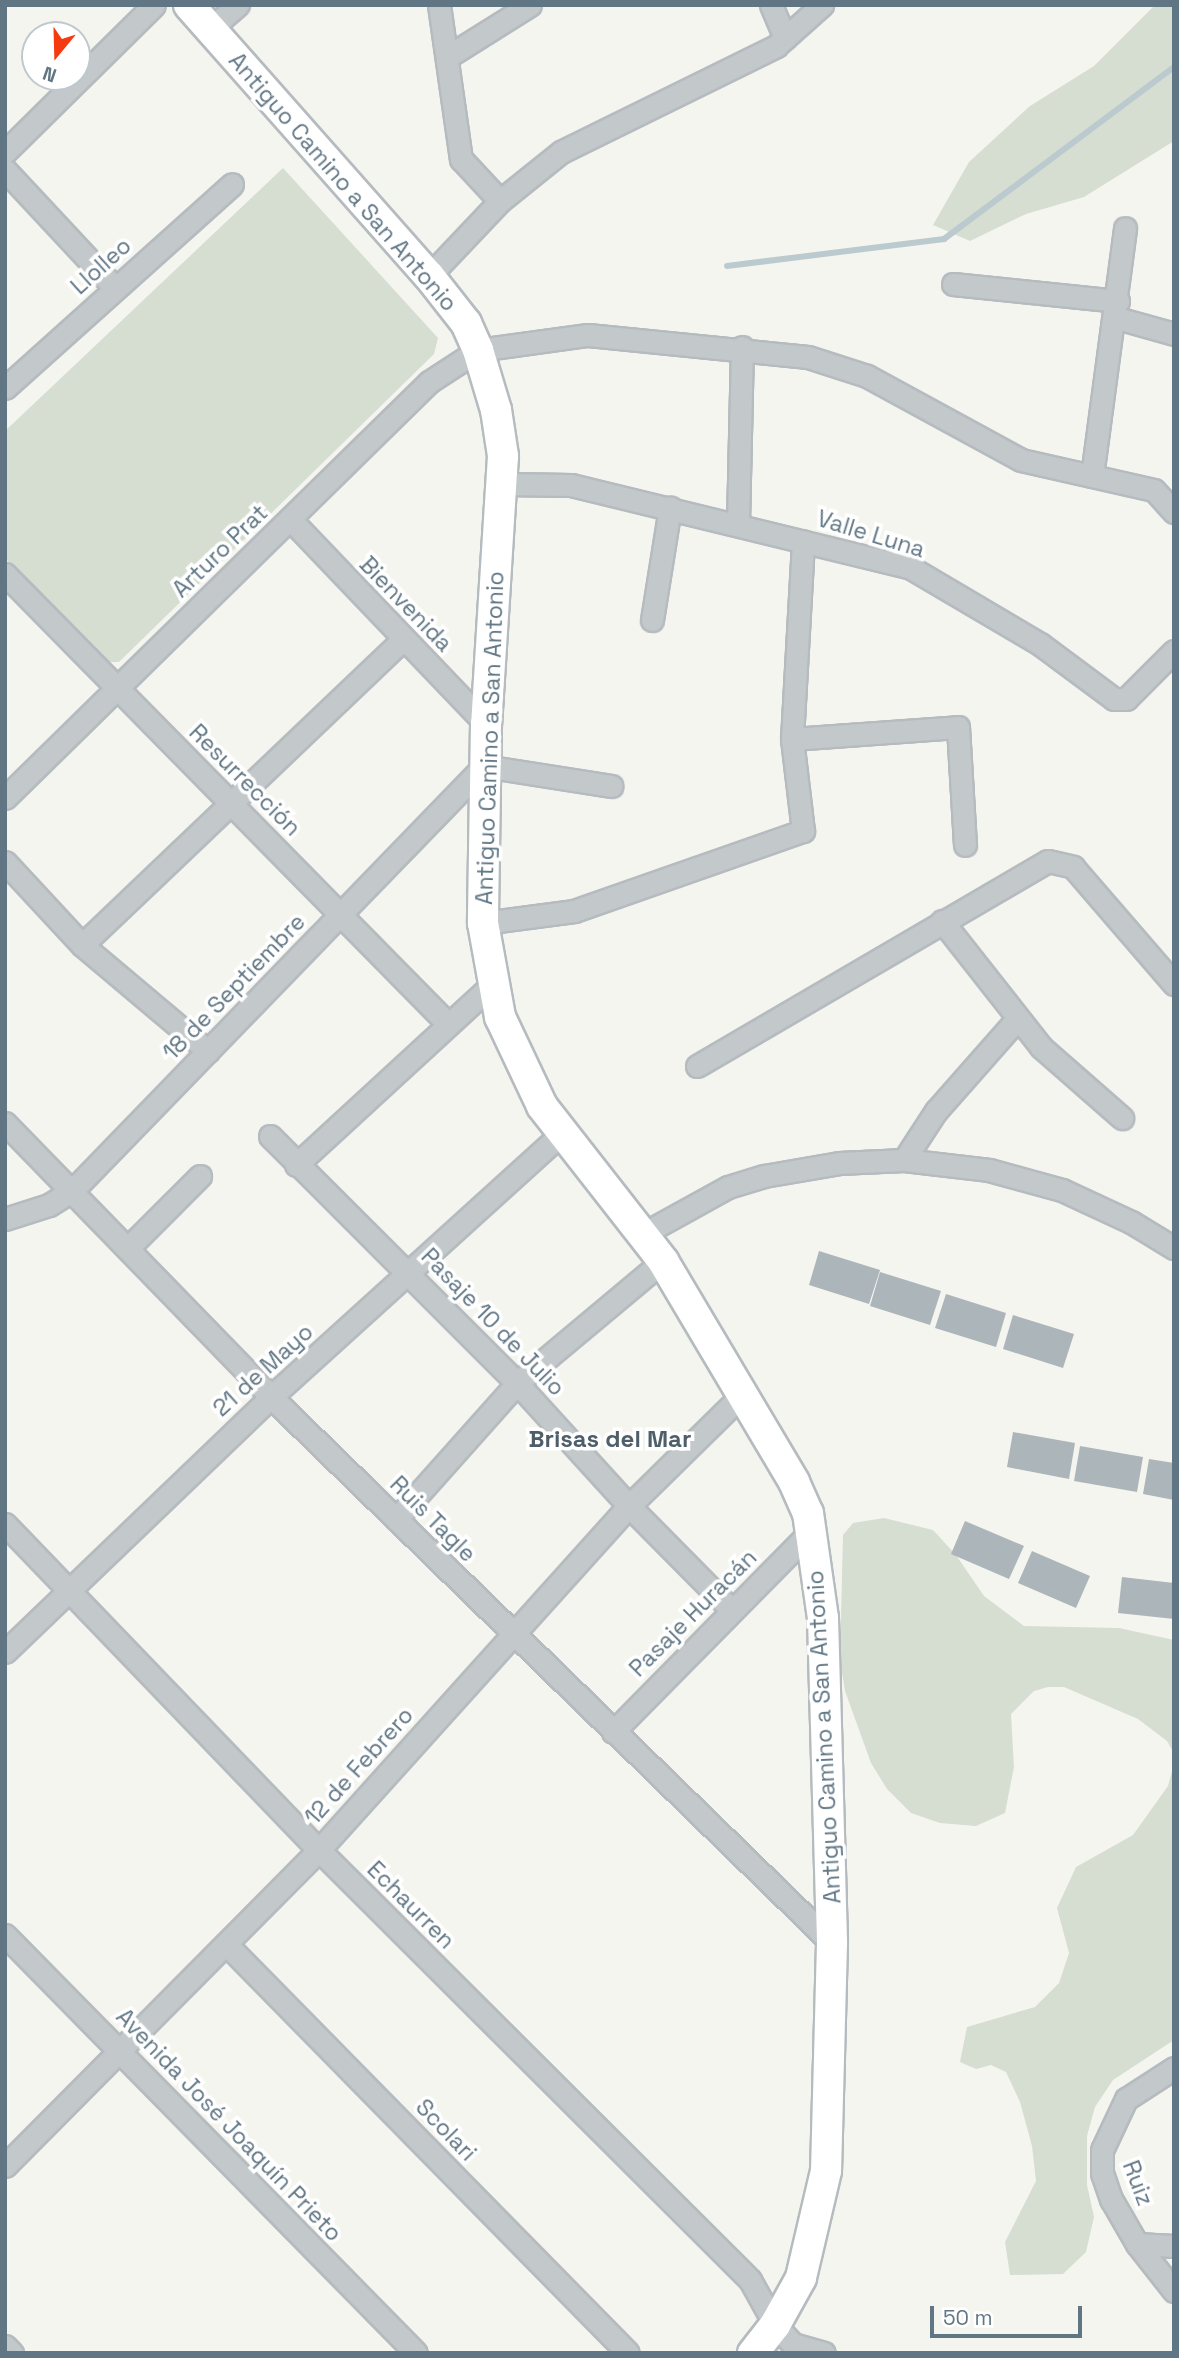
<!DOCTYPE html>
<meta charset="utf-8">
<style>
body{margin:0}
#map{position:relative;width:1179px;height:2358px;overflow:hidden;background:#f5f5f0;font-family:"Space Grotesk",sans-serif}
div>[style]{position:absolute}
[style*='--x']{left:calc(var(--x)*1px);top:calc(var(--y)*1px);width:calc(var(--w)*1px);rotate:calc(var(--a)*1deg)}
.green>*{inset:0;background:#d6ddd1}
.stream>*{height:6px;margin:-3px;padding:0 3px;transform-origin:3px;border-radius:3px;background:#bbcace}
.building>*{inset:0;background:#acb5b9}
.roads{filter:drop-shadow(2px 0 #b5bbbf) drop-shadow(-2px 0 #b5bbbf) drop-shadow(0 2px #b5bbbf) drop-shadow(0 -2px #b5bbbf)}
.street>*{height:21px;margin:-10.5px;padding:0 10.5px;transform-origin:10.5px;border-radius:10.5px;background:#c3c8ca}
.secondary>*{height:30px;margin:-15px;padding:0 15px;transform-origin:15px;border-radius:15px;background:#fff}
span{translate:-50% -50%;white-space:nowrap;text-align:center;line-height:1.15;-webkit-text-stroke:7px #fff;paint-order:stroke}
.street-label{font-size:23px;color:#607684}
.neighbourhood-label{font-size:24px;color:#4f5f69;font-weight:700}
.frame{position:absolute;inset:0;border:7px solid #607684;pointer-events:none}
.north{position:absolute;left:21px;top:21px;width:70px;height:70px;box-sizing:border-box;background:#fff;border:2px solid #bfc8ce;border-radius:50%;rotate:199deg;font-size:19px;font-weight:700;line-height:28px;text-align:center;color:#607684}
.north::after{content:'';display:block;margin:auto;width:24px;height:32px;background:#f53a10;clip-path:polygon(50% 0,100% 100%,50% 72%,0 100%)}
.scale{position:absolute;left:930px;top:2306px;width:152px;height:32px;box-sizing:border-box;border:4px solid #607684;border-top:0;padding-left:9px;font-size:21px;line-height:24px;white-space:nowrap;color:#607684;-webkit-text-stroke:5px #fff;paint-order:stroke}
</style>
<div id="map">
<div class="green">
<i style="clip-path:polygon(1155px 5px,1174px 5px,1174px 141px,1084px 197px,1026px 214px,970px 241px,933px 225px,969px 162px,1030px 106px,1094px 66px)"></i>
<i style="clip-path:polygon(283px 168px,438px 338px,434px 354px,119px 662px,102px 662px,5px 558px,5px 431px)"></i>
<i style="clip-path:polygon(884px 1518px,933px 1530px,956px 1555px,984px 1596px,1024px 1626px,1119px 1628px,1174px 1640px,1174px 1753px,1167px 1741px,1138px 1719px,1064px 1687px,1048px 1687px,1034px 1691px,1011px 1714px,1014px 1767px,1005px 1813px,976px 1826px,940px 1823px,911px 1813px,887px 1789px,871px 1763px,845px 1691px,840px 1660px,843px 1535px,853px 1523px)"></i>
<i style="clip-path:polygon(1174px 1764px,1174px 2040px,1113px 2080px,1095px 2107px,1087px 2136px,1087px 2185px,1094px 2217px,1086px 2252px,1063px 2274px,1010px 2275px,1005px 2242px,1036px 2181px,1032px 2146px,1020px 2102px,1006px 2072px,991px 2065px,976px 2069px,960px 2062px,967px 2027px,1035px 2007px,1059px 1983px,1069px 1953px,1057px 1908px,1076px 1867px,1133px 1835px,1168px 1786px)"></i>
</div>
<div class="stream">
<i style="--x:727;--y:266;--w:219;--a:-7.1"></i>
<i style="--x:944;--y:239;--w:287;--a:-36.8"></i>
</div>
<div class="building">
<i style="clip-path:polygon(819px 1251px,880px 1270px,869px 1304px,809px 1285px)"></i>
<i style="clip-path:polygon(880px 1272px,941px 1291px,930px 1325px,870px 1306px)"></i>
<i style="clip-path:polygon(946px 1294px,1006px 1313px,996px 1347px,935px 1328px)"></i>
<i style="clip-path:polygon(1013px 1315px,1074px 1334px,1063px 1368px,1003px 1349px)"></i>
<i style="clip-path:polygon(1013px 1432px,1075px 1443px,1069px 1479px,1007px 1467px)"></i>
<i style="clip-path:polygon(1080px 1446px,1143px 1457px,1137px 1492px,1074px 1481px)"></i>
<i style="clip-path:polygon(1149px 1459px,1174px 1463px,1174px 1500px,1143px 1494px)"></i>
<i style="clip-path:polygon(965px 1521px,1024px 1546px,1009px 1579px,951px 1554px)"></i>
<i style="clip-path:polygon(1032px 1551px,1090px 1576px,1076px 1608px,1018px 1583px)"></i>
<i style="clip-path:polygon(1122px 1577px,1174px 1583px,1174px 1619px,1118px 1613px)"></i>
</div>
<div class="roads">
<div class="street">
<i style="--x:439;--y:5;--w:156;--a:81.9"></i>
<i style="--x:461;--y:159;--w:57;--a:47.1"></i>
<i style="--x:771;--y:5;--w:36;--a:67"></i>
<i style="--x:210;--y:29;--w:37;--a:-41"></i>
<i style="--x:447;--y:57;--w:98;--a:-32.1"></i>
<i style="--x:5;--y:152;--w:209;--a:-44.6"></i>
<i style="--x:5;--y:170;--w:161;--a:47"></i>
<i style="--x:429;--y:276;--w:103;--a:-46.6"></i>
<i style="--x:500;--y:201;--w:78;--a:-38.8"></i>
<i style="--x:561;--y:152;--w:240;--a:-26.2"></i>
<i style="--x:776;--y:46;--w:62;--a:-41.7"></i>
<i style="--x:953;--y:284;--w:166;--a:5.9"></i>
<i style="--x:1117;--y:318;--w:59;--a:15.7"></i>
<i style="--x:5;--y:388;--w:305;--a:-41.9"></i>
<i style="--x:1092;--y:476;--w:250;--a:-82.4"></i>
<i style="--x:503;--y:484;--w:68;--a:0.8"></i>
<i style="--x:571;--y:485;--w:350;--a:13.7"></i>
<i style="--x:911;--y:568;--w:150;--a:30.5"></i>
<i style="--x:1040;--y:644;--w:92;--a:36.6"></i>
<i style="--x:1114;--y:699;--w:12;--a:0"></i>
<i style="--x:1126;--y:699;--w:68;--a:-45"></i>
<i style="--x:290;--y:519;--w:284;--a:46.3"></i>
<i style="--x:738;--y:523;--w:176;--a:-88.7"></i>
<i style="--x:5;--y:574;--w:630;--a:45.45"></i>
<i style="--x:652;--y:620;--w:114;--a:-80.9"></i>
<i style="--x:792;--y:739;--w:166;--a:-4.1"></i>
<i style="--x:958;--y:727;--w:118;--a:86.6"></i>
<i style="--x:5;--y:798;--w:594;--a:-44.45"></i>
<i style="--x:429;--y:382;--w:59;--a:-33.1"></i>
<i style="--x:478;--y:350;--w:111;--a:-7.8"></i>
<i style="--x:588;--y:335;--w:221;--a:5.7"></i>
<i style="--x:808;--y:357;--w:62;--a:17.9"></i>
<i style="--x:867;--y:376;--w:175;--a:28.6"></i>
<i style="--x:1021;--y:460;--w:136;--a:12.7"></i>
<i style="--x:1154;--y:490;--w:30;--a:48"></i>
<i style="--x:5;--y:862;--w:113;--a:47.1"></i>
<i style="--x:82;--y:945;--w:165;--a:40.1"></i>
<i style="--x:942;--y:921;--w:160;--a:51.8"></i>
<i style="--x:1041;--y:1047;--w:108;--a:41.2"></i>
<i style="--x:483;--y:923;--w:92;--a:-7.5"></i>
<i style="--x:574;--y:911;--w:243;--a:-19.3"></i>
<i style="--x:803;--y:831;--w:93;--a:-96.8"></i>
<i style="--x:792;--y:739;--w:198;--a:-86.8"></i>
<i style="--x:82;--y:945;--w:443;--a:-43.6"></i>
<i style="--x:697;--y:1066;--w:406;--a:-30.3"></i>
<i style="--x:1048;--y:861;--w:26;--a:13"></i>
<i style="--x:1073;--y:867;--w:155;--a:49.2"></i>
<i style="--x:5;--y:1123;--w:382;--a:45.8"></i>
<i style="--x:271;--y:1397;--w:783;--a:44.22"></i>
<i style="--x:270;--y:1136;--w:349;--a:45"></i>
<i style="--x:517;--y:1383;--w:166;--a:47.7"></i>
<i style="--x:629;--y:1506;--w:146;--a:45.3"></i>
<i style="--x:904;--y:1160;--w:59;--a:-56.9"></i>
<i style="--x:936;--y:1111;--w:123;--a:-48.6"></i>
<i style="--x:296;--y:1165;--w:265;--a:-42.6"></i>
<i style="--x:5;--y:1219;--w:46;--a:-17.7"></i>
<i style="--x:49;--y:1205;--w:28;--a:-32"></i>
<i style="--x:73;--y:1190;--w:591;--a:-45.89"></i>
<i style="--x:484;--y:766;--w:129;--a:8.9"></i>
<i style="--x:641;--y:1235;--w:99;--a:-28.9"></i>
<i style="--x:728;--y:1187;--w:38;--a:-17"></i>
<i style="--x:764;--y:1176;--w:76;--a:-9.8"></i>
<i style="--x:839;--y:1163;--w:65;--a:-2.6"></i>
<i style="--x:904;--y:1160;--w:86;--a:6.7"></i>
<i style="--x:989;--y:1170;--w:76;--a:15.3"></i>
<i style="--x:1062;--y:1190;--w:76;--a:24.9"></i>
<i style="--x:1131;--y:1222;--w:50;--a:31.2"></i>
<i style="--x:128;--y:1248;--w:102;--a:-45"></i>
<i style="--x:396;--y:1519;--w:182;--a:-48.3"></i>
<i style="--x:517;--y:1383;--w:190;--a:-39.9"></i>
<i style="--x:5;--y:1524;--w:453;--a:46.1"></i>
<i style="--x:319;--y:1850;--w:609;--a:44.93"></i>
<i style="--x:750;--y:2280;--w:51;--a:60.9"></i>
<i style="--x:775;--y:2325;--w:26;--a:47"></i>
<i style="--x:793;--y:2344;--w:32;--a:16"></i>
<i style="--x:5;--y:1652;--w:368;--a:-43.8"></i>
<i style="--x:271;--y:1397;--w:393;--a:-42.2"></i>
<i style="--x:613;--y:1732;--w:282;--a:-45.4"></i>
<i style="--x:5;--y:1935;--w:586;--a:45.48"></i>
<i style="--x:226;--y:1944;--w:573;--a:45.49"></i>
<i style="--x:1174;--y:2068;--w:57;--a:147.1"></i>
<i style="--x:1126;--y:2099;--w:56;--a:115.2"></i>
<i style="--x:1102;--y:2150;--w:23;--a:90"></i>
<i style="--x:1102;--y:2173;--w:28;--a:71"></i>
<i style="--x:1111;--y:2199;--w:52;--a:60"></i>
<i style="--x:1137;--y:2244;--w:60;--a:51.8"></i>
<i style="--x:5;--y:2166;--w:445;--a:-45.2"></i>
<i style="--x:319;--y:1850;--w:463;--a:-48"></i>
<i style="--x:629;--y:1506;--w:160;--a:-44.5"></i>
<i style="--x:1137;--y:2244;--w:37;--a:3"></i>
<i style="--x:5;--y:2346;--w:10;--a:45"></i>
</div>
<div class="secondary">
<i style="--x:189;--y:5;--w:362;--a:48.5"></i>
<i style="--x:429;--y:276;--w:60;--a:51.8"></i>
<i style="--x:466;--y:323;--w:30;--a:66"></i>
<i style="--x:478;--y:350;--w:63;--a:73.3"></i>
<i style="--x:496;--y:410;--w:47;--a:81.3"></i>
<i style="--x:503;--y:456;--w:269;--a:93.6"></i>
<i style="--x:486;--y:724;--w:199;--a:90.9"></i>
<i style="--x:483;--y:923;--w:96;--a:79.7"></i>
<i style="--x:500;--y:1017;--w:98;--a:64.7"></i>
<i style="--x:542;--y:1106;--w:197;--a:52"></i>
<i style="--x:663;--y:1261;--w:257;--a:59.3"></i>
<i style="--x:794;--y:1482;--w:34;--a:66"></i>
<i style="--x:808;--y:1513;--w:106;--a:81.9"></i>
<i style="--x:823;--y:1618;--w:325;--a:88.4"></i>
<i style="--x:832;--y:1943;--w:228;--a:91.5"></i>
<i style="--x:826;--y:2171;--w:110;--a:103.2"></i>
<i style="--x:801;--y:2278;--w:54;--a:119"></i>
<i style="--x:775;--y:2325;--w:36;--a:128"></i>
</div>
</div>
<div class="street-label">
<span style="left:343px;top:182px;rotate:49deg">Antiguo Camino a San Antonio</span>
<span style="left:101px;top:266px;rotate:-42deg">Llolleo</span>
<span style="left:871px;top:534px;rotate:17deg">Valle Luna</span>
<span style="left:220px;top:551px;rotate:-44deg">Arturo Prat</span>
<span style="left:406px;top:604px;rotate:46deg">Bienvenida</span>
<span style="left:490px;top:738px;rotate:-88deg">Antiguo Camino a San Antonio</span>
<span style="left:245px;top:780px;rotate:45deg">Resurrección</span>
<span style="left:234px;top:987px;rotate:-46deg">18 de Septiembre</span>
<span style="left:493px;top:1322px;rotate:46deg">Pasaje 10 de Julio</span>
<span style="left:263px;top:1370px;rotate:-42deg">21 de Mayo</span>
<span style="left:433px;top:1519px;rotate:45deg">Ruis Tagle</span>
<span style="left:693px;top:1613px;rotate:-45deg">Pasaje Huracán</span>
<span style="left:824px;top:1737px;rotate:-93deg">Antiguo Camino a San Antonio</span>
<span style="left:359px;top:1766px;rotate:-48deg">12 de Febrero</span>
<span style="left:411px;top:1905px;rotate:45deg">Echaurren</span>
<span style="left:229px;top:2125px;rotate:46deg">Avenida José Joaquín Prieto</span>
<span style="left:446px;top:2130px;rotate:46deg">Scolari</span>
<span style="left:1138px;top:2183px;rotate:69deg">Ruiz</span>
</div>
<div class="neighbourhood-label">
<span style="left:610px;top:1439px">Brisas del Mar</span>
</div>
<div class="frame"></div>
<div class="north">N</div>
<div class="scale">50 m</div>
</div>
